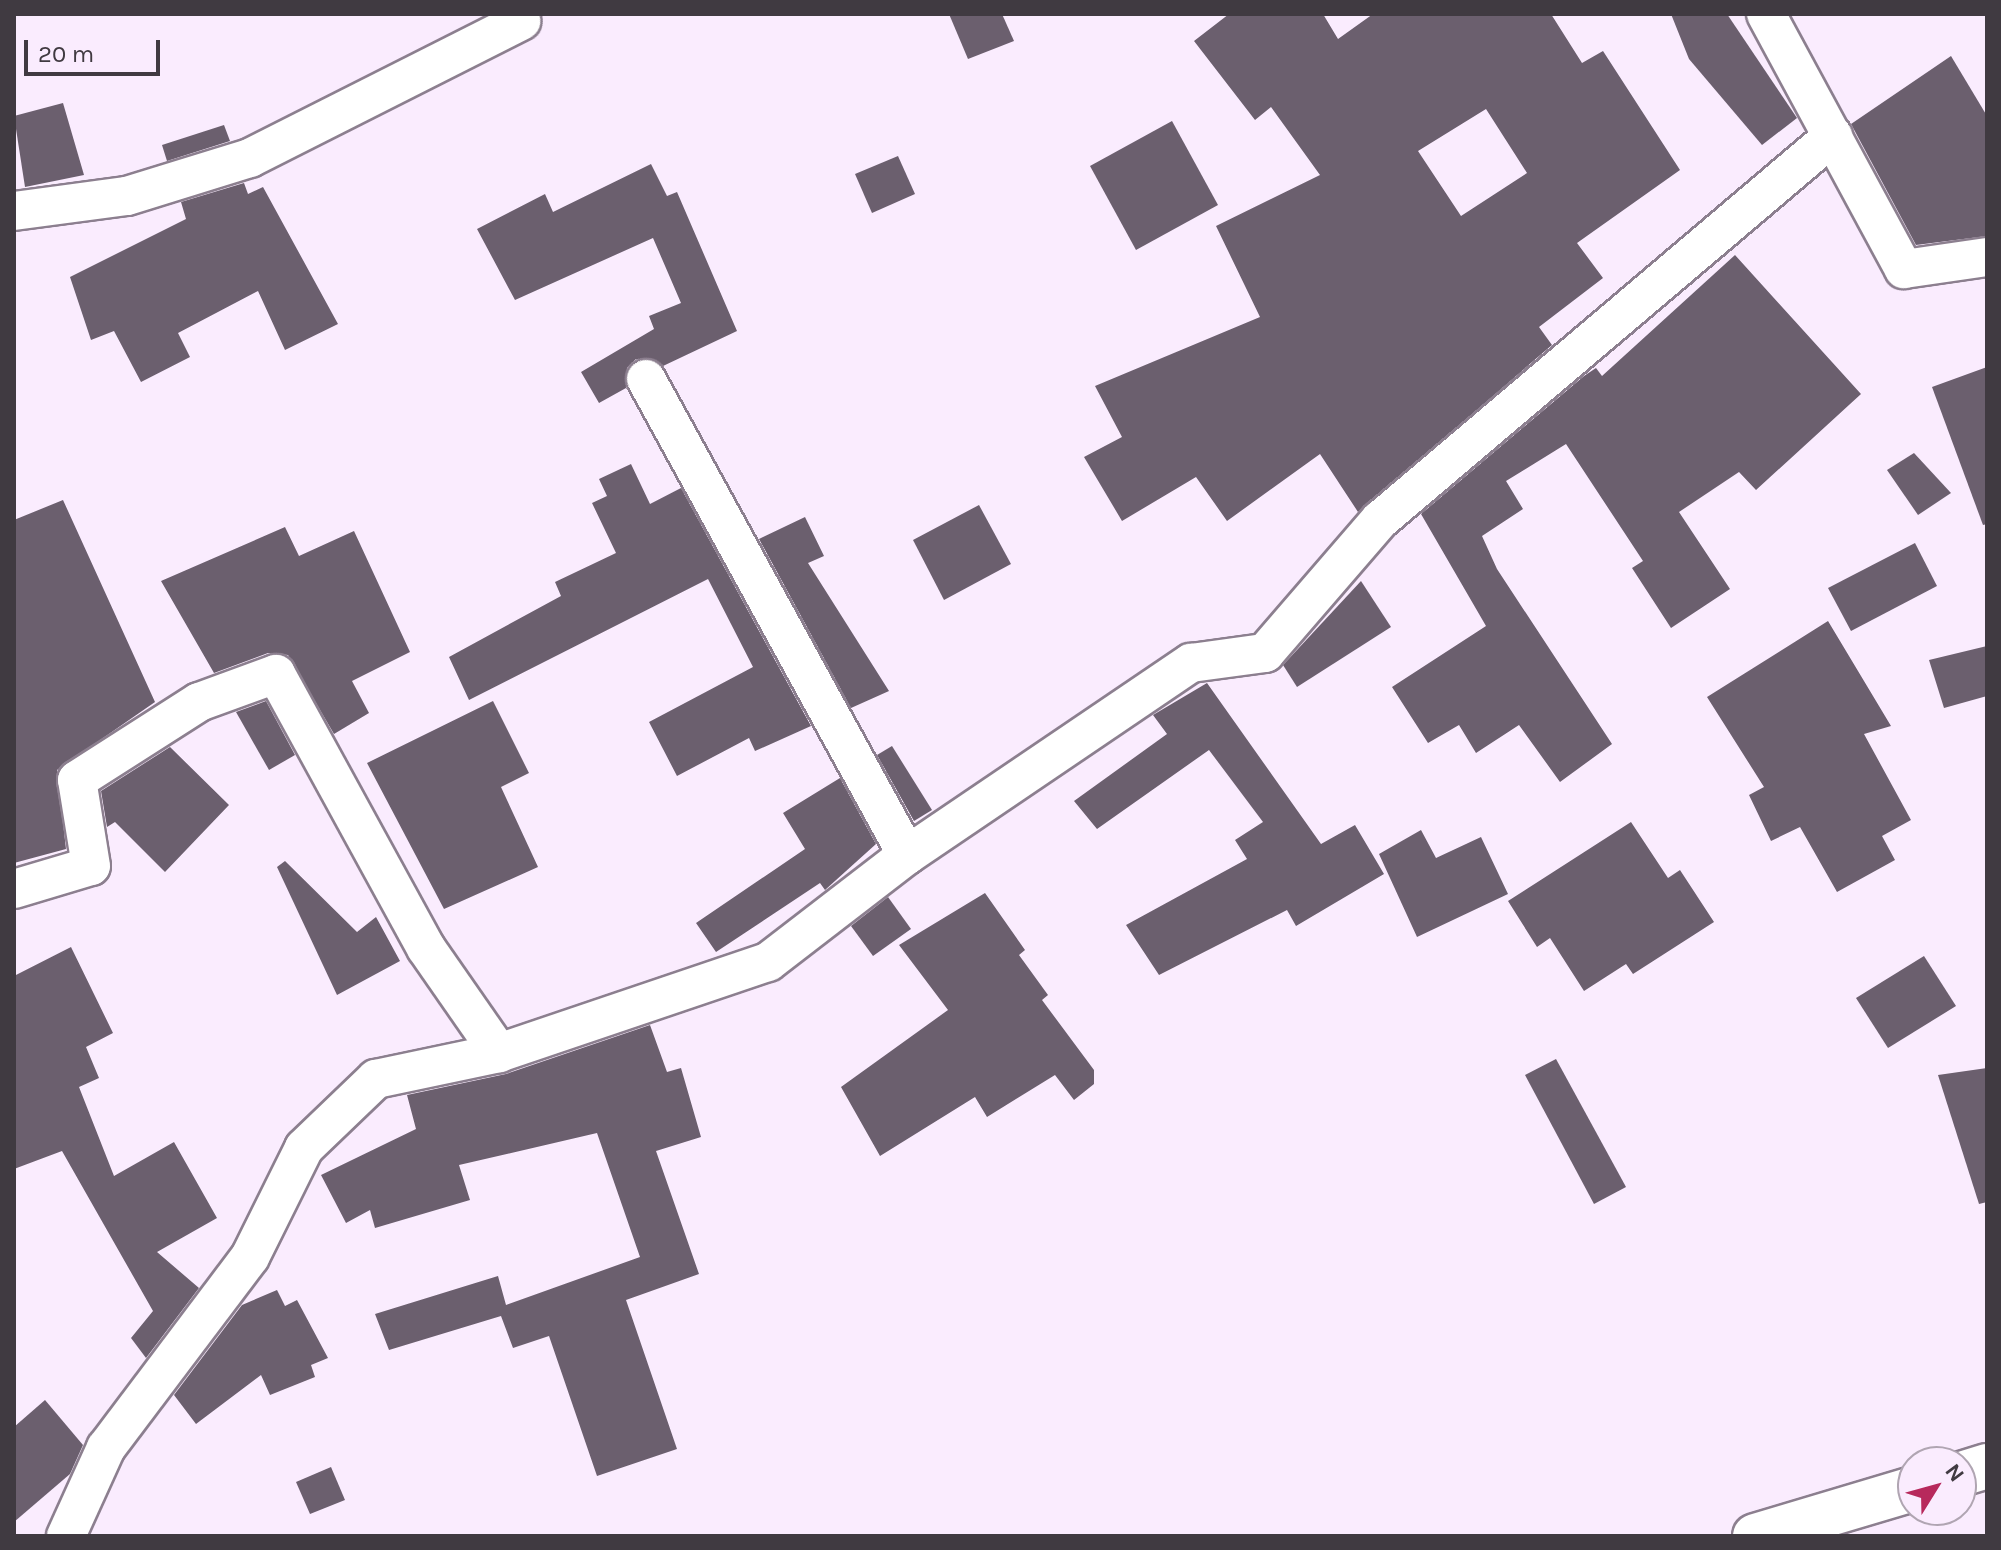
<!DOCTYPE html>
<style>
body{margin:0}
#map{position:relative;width:2001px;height:1550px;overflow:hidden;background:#faecfe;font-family:Karla,sans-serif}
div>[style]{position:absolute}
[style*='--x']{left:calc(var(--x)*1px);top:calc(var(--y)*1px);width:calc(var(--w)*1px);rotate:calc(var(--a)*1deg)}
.building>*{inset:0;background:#6b5f6e}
.roads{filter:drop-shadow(2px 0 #8c7f8f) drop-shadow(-2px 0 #8c7f8f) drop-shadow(0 2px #8c7f8f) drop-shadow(0 -2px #8c7f8f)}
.street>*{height:38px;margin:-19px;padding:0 19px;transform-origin:19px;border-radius:19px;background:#fff}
.secondary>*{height:44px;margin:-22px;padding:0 22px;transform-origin:22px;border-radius:22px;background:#fff}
span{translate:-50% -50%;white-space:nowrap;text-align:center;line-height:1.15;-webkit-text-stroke:8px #faecfe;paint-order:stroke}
.frame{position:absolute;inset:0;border:16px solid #403a41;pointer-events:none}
.north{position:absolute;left:1897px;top:1446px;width:80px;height:80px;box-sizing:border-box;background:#faecfe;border:2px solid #b0a5b2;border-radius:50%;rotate:53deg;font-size:22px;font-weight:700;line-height:32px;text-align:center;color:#403a41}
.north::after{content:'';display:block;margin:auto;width:28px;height:36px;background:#b7295c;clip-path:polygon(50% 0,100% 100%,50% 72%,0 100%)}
.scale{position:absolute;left:24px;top:40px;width:136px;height:36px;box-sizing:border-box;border:4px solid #403a41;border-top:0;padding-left:10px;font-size:24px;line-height:28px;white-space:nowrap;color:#403a41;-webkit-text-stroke:6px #faecfe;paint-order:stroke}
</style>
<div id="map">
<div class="building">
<i style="clip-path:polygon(949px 14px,1002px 14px,1014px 41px,968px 59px)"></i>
<i style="clip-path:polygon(evenodd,1229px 14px,1323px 14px,1338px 39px,1373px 14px,1551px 14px,1582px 63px,1603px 51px,1680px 170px,1577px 243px,1603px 278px,1539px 327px,1552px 345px,1358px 512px,1320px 454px,1227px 521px,1196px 477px,1122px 521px,1084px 457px,1122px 437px,1095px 386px,1260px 317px,1216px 226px,1320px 175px,1271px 107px,1255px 120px,1194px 41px,1229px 14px,1486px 109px,1527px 173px,1461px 216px,1418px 151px,1486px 109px)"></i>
<i style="clip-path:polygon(1671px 14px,1727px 14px,1797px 118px,1762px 145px,1689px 59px)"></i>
<i style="clip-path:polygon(1951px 56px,1987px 116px,1987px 236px,1916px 245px,1851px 124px)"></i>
<i style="clip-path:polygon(63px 103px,84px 175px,25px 187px,14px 116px)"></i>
<i style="clip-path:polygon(1172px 121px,1218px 205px,1136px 250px,1090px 166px)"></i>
<i style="clip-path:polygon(224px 125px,230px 141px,167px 161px,162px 145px)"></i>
<i style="clip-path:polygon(898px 156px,915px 194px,872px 213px,855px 174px)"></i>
<i style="clip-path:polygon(651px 164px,667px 196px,677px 192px,737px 331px,663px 366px,636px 359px,627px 368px,626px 388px,599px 403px,581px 372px,654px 329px,649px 316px,681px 303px,653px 238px,515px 300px,477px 229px,545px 194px,553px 212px)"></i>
<i style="clip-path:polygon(244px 183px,248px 194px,263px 187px,338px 324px,285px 350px,258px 291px,178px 333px,190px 357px,141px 382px,114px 331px,91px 340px,70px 277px,186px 219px,181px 202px)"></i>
<i style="clip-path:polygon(1735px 255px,1861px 394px,1756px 490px,1739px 472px,1679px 512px,1730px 589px,1671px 628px,1632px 568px,1643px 561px,1566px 444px,1506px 481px,1523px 509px,1482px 536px,1497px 569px,1612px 744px,1560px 782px,1519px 725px,1476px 753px,1459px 725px,1428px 743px,1392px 687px,1486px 626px,1421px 514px,1584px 376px,1596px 368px,1602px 376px)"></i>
<i style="clip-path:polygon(1987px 367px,1987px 524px,1983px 525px,1932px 387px)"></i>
<i style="clip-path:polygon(1914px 453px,1951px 493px,1918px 515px,1887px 470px)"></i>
<i style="clip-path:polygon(631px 464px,650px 504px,681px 488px,811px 726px,755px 751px,749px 738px,677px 776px,649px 722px,753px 667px,708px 579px,469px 700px,449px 657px,561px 596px,555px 582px,616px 553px,592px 503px,607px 496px,599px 479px)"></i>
<i style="clip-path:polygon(63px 500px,155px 702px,57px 770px,66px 849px,14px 863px,14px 520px)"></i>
<i style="clip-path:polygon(979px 505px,1011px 564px,944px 600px,913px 540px)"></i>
<i style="clip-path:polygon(805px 517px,824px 556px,808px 563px,889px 691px,851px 708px,759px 539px)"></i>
<i style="clip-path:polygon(285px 527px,299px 556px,354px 531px,410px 652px,352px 681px,369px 713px,334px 734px,288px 655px,268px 653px,214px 673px,161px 581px)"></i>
<i style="clip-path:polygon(1915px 543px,1937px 586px,1851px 631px,1828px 588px)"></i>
<i style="clip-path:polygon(1361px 581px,1391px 627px,1297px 687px,1283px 665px)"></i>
<i style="clip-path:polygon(1828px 621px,1891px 726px,1864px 734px,1911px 820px,1882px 836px,1895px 860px,1837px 892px,1800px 827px,1771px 841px,1749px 795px,1764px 787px,1707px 697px)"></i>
<i style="clip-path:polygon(1987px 646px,1987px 696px,1944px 708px,1929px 660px)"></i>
<i style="clip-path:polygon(1207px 683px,1321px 844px,1355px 825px,1384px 874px,1296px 926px,1287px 910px,1159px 975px,1126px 925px,1247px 859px,1235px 840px,1263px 822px,1209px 750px,1097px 829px,1074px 801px,1167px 734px,1153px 715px)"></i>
<i style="clip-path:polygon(266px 701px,295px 755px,269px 770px,236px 712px)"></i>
<i style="clip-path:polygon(493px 701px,529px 773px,501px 787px,538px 867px,444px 909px,367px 763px)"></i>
<i style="clip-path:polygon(892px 746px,932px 810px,914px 821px,877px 755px)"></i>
<i style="clip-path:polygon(170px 747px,229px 805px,165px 872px,115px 822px,107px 827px,101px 791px)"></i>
<i style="clip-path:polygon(840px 778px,876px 844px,825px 890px,820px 883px,716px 952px,696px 923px,805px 849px,783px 813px)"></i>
<i style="clip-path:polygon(1631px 822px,1668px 878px,1680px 870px,1714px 922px,1633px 974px,1626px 964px,1584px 991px,1550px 938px,1537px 947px,1508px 901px)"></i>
<i style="clip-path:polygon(1421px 830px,1436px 858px,1481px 837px,1508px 894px,1417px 937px,1379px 854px)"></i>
<i style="clip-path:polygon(285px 861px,357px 932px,376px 917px,400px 961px,337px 995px,277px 867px)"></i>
<i style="clip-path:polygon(985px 893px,1025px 950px,1019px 955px,1048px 995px,1042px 1000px,1094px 1070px,1094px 1084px,1074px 1100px,1055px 1075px,987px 1117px,975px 1097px,880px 1156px,841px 1087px,948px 1010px,899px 945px)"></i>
<i style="clip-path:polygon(888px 897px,911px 929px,873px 956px,851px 926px)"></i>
<i style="clip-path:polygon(71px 947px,113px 1033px,86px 1047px,99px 1078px,79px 1087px,114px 1176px,174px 1142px,217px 1218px,157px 1252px,199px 1288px,146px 1358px,131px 1338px,153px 1311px,62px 1151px,14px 1169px,14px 976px)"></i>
<i style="clip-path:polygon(1924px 956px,1956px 1006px,1888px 1048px,1856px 998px)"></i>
<i style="clip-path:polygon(650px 1025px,667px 1072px,681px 1068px,701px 1137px,656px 1151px,699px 1274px,626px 1300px,677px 1449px,597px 1476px,549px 1336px,513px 1348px,501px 1316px,389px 1350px,375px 1314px,498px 1276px,506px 1305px,640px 1257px,597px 1133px,459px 1165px,470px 1200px,375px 1228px,370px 1210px,346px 1223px,321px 1175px,416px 1129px,407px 1095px,506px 1074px)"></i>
<i style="clip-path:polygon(1556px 1059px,1626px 1187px,1594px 1204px,1525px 1075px)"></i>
<i style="clip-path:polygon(1987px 1068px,1987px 1202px,1979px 1204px,1938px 1075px)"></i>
<i style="clip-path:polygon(277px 1290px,285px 1306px,297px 1300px,328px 1358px,311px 1365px,315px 1377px,270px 1395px,261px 1375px,196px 1424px,174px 1395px,242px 1305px)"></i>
<i style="clip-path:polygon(45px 1400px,83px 1445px,70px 1474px,14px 1522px,14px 1427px)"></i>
<i style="clip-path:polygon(331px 1467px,345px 1500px,310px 1514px,296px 1482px)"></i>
</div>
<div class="roads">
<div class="street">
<i style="--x:1766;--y:14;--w:290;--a:61.6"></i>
<i style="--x:1904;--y:269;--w:84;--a:-8.2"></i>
<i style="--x:14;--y:211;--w:114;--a:-7.6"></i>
<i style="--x:127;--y:196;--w:129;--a:-17.2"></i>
<i style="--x:250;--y:158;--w:304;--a:-26.8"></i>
<i style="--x:646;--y:379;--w:543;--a:61.26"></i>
<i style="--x:14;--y:889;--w:80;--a:-16.6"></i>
<i style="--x:91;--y:866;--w:87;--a:-99.2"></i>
<i style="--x:77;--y:780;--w:145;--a:-32.6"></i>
<i style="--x:199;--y:702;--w:82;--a:-20"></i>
<i style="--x:276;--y:674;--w:312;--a:61.3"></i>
<i style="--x:426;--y:948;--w:128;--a:55.2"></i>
<i style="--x:66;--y:1536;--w:97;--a:-65.6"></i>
<i style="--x:106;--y:1448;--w:239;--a:-53"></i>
<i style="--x:250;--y:1257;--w:122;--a:-63.6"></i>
<i style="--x:304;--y:1148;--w:100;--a:-43.8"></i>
<i style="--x:376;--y:1079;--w:126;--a:-11.9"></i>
<i style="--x:499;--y:1053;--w:284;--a:-18.7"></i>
<i style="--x:768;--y:962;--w:175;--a:-37.6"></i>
<i style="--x:907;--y:855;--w:343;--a:-34.1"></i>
<i style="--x:1191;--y:663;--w:75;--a:-7.7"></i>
<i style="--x:1265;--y:653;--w:176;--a:-49.2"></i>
<i style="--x:1380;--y:520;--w:594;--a:-40.29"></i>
</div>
<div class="secondary">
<i style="--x:1961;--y:1474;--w:27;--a:-17"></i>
<i style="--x:1755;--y:1536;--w:165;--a:-16.6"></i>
</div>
</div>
<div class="frame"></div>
<div class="north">N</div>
<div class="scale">20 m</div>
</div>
